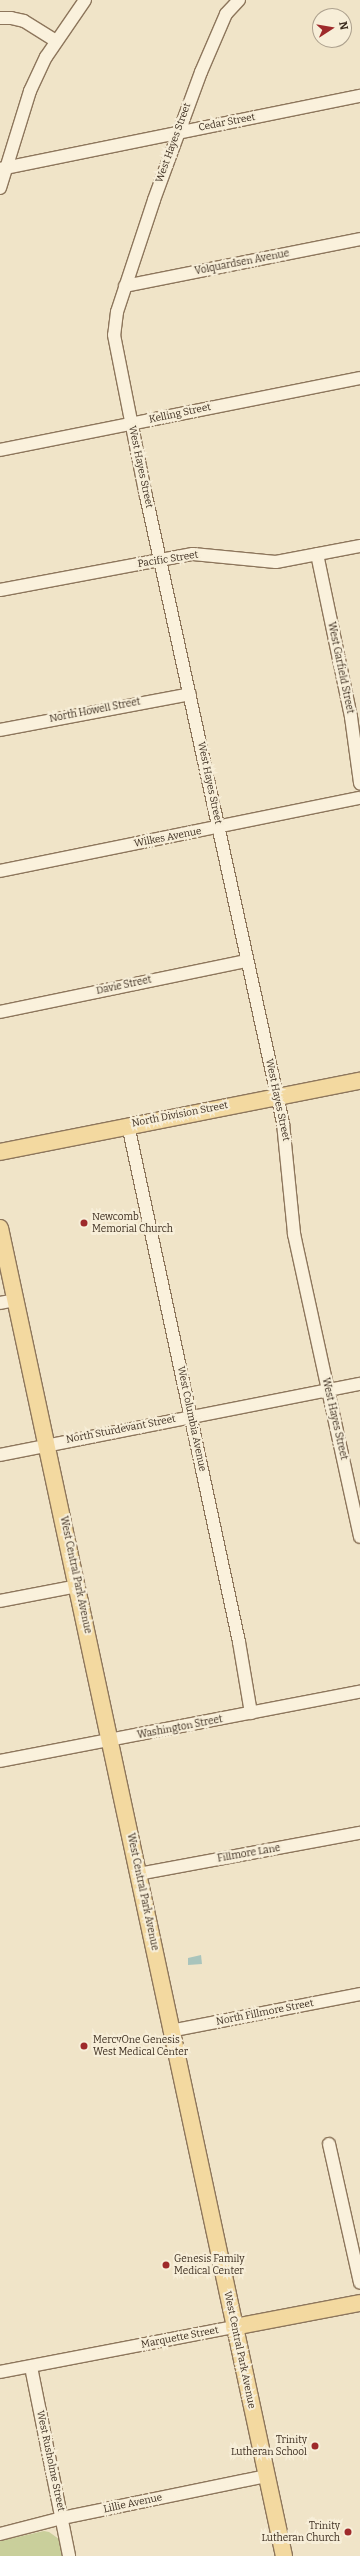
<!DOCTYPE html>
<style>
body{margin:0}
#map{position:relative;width:360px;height:2556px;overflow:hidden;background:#f0e4c8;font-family:Bitter,serif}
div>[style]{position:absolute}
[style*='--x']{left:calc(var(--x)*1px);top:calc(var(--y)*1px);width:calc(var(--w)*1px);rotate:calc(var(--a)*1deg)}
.green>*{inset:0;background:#c9cf9b}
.water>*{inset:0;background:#a9c4bc}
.roads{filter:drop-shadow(1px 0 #8d765c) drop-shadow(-1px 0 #8d765c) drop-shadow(0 1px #8d765c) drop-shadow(0 -1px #8d765c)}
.minor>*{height:12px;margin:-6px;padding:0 6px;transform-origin:6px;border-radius:6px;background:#faf1dc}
.major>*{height:16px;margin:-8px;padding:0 8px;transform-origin:8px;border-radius:8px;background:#f3d9a0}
.dots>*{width:11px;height:11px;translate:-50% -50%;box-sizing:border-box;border:2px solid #f7eed8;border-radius:50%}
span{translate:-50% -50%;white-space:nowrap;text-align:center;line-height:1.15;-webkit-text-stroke:4px #f7eed8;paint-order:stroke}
.street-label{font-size:10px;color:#3d2e20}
.poi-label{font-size:10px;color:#3d2e20}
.left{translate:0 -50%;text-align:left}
.right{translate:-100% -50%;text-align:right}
.north{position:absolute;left:312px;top:8px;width:40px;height:40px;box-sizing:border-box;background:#f7eed8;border:1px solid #ada18e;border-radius:50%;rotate:78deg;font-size:11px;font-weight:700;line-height:16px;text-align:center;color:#3d2e20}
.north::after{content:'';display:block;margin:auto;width:14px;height:18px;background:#9e2a2b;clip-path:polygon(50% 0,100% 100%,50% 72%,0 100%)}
</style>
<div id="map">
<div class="green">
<i style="clip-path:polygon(44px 2531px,49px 2532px,59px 2539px,62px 2556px,0 2556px,0 2541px)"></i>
</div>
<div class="water">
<i style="clip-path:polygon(201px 1955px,202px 1964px,188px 1965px,188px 1958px)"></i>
</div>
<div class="roads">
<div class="minor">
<i style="--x:239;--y:0;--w:19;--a:133"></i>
<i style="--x:226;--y:14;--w:63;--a:113.3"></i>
<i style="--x:201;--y:72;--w:136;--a:110.2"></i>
<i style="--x:154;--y:200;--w:118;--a:108.3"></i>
<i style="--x:117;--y:312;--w:23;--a:97"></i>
<i style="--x:114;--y:335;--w:164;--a:78.8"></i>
<i style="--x:146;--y:496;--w:642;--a:77.67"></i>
<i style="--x:283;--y:1123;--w:112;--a:84.3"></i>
<i style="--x:294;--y:1234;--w:310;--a:77.7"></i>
<i style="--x:0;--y:18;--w:11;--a:0"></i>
<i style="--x:11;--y:18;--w:13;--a:13"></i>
<i style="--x:24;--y:21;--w:38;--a:32"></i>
<i style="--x:0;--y:169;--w:367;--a:-11.5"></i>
<i style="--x:0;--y:188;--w:102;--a:-72.8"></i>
<i style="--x:30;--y:91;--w:38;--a:-65"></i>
<i style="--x:46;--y:57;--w:69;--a:-55.6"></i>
<i style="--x:125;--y:286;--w:240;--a:-11.3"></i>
<i style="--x:0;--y:450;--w:367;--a:-11.3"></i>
<i style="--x:317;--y:554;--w:167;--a:78.2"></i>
<i style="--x:351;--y:717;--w:67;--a:82.2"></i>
<i style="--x:0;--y:590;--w:196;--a:-10.6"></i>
<i style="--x:193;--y:554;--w:83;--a:5.5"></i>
<i style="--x:276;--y:562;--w:86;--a:-10.8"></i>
<i style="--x:0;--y:730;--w:193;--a:-10.7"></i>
<i style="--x:0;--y:871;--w:367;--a:-11.5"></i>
<i style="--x:0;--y:1012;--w:252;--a:-11.7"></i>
<i style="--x:128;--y:1125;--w:529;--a:77.88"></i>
<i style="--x:239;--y:1642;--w:72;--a:80.4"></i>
<i style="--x:0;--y:1303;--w:16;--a:-11"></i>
<i style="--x:0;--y:1455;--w:367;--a:-11.2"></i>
<i style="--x:0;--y:1601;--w:79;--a:-10.9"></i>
<i style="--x:0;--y:1761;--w:367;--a:-10.9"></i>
<i style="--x:138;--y:1874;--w:226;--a:-10.5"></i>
<i style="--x:170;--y:2031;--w:194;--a:-11"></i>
<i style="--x:329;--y:2144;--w:142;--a:77.4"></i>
<i style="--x:31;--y:2367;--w:193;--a:78.6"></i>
<i style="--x:0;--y:2372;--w:238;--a:-10.9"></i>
<i style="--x:0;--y:2534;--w:64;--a:-14.5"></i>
<i style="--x:62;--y:2518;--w:208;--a:-11.6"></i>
</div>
<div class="major">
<i style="--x:0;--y:1152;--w:367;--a:-11.2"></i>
<i style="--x:0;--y:1228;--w:1358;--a:77.93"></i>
<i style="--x:234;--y:2327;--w:128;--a:-10.8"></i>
</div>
</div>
<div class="dots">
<i style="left:84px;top:1223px;background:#9e2a2b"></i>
<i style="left:84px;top:2046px;background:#9e2a2b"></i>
<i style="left:166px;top:2265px;background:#9e2a2b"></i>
<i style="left:315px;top:2446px;background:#9e2a2b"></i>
<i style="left:348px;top:2532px;background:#9e2a2b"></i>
</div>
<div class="street-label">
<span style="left:227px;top:123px;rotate:-11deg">Cedar Street</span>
<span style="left:174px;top:143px;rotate:-70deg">West Hayes Street</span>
<span style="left:242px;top:263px;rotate:-11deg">Volquardsen Avenue</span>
<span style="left:180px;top:414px;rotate:-12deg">Kelling Street</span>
<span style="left:140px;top:467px;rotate:78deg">West Hayes Street</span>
<span style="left:168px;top:560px;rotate:-9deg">Pacific Street</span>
<span style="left:340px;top:668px;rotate:78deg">West Garfield Street</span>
<span style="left:95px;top:711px;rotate:-11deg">North Howell Street</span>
<span style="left:209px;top:783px;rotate:78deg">West Hayes Street</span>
<span style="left:168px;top:838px;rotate:-11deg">Wilkes Avenue</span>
<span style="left:124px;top:986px;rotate:-12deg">Davie Street</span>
<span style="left:277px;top:1100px;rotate:78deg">West Hayes Street</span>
<span style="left:180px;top:1115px;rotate:-11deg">North Division Street</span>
<span style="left:191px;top:1419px;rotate:78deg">West Columbia Avenue</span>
<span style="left:334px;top:1419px;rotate:77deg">West Hayes Street</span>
<span style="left:121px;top:1430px;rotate:-11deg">North Sturdevant Street</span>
<span style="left:75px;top:1575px;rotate:78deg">West Central Park Avenue</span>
<span style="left:180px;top:1728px;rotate:-11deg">Washington Street</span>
<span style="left:249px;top:1854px;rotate:-10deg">Fillmore Lane</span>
<span style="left:142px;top:1892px;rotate:78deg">West Central Park Avenue</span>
<span style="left:265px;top:2013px;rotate:-11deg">North Fillmore Street</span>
<span style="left:180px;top:2338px;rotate:-11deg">Marquette Street</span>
<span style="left:239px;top:2350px;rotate:78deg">West Central Park Avenue</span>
<span style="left:50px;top:2461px;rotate:78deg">West Rusholme Street</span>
<span style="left:133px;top:2504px;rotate:-12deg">Lillie Avenue</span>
</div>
<div class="poi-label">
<span class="left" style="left:92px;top:1223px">Newcomb<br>Memorial Church</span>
<span class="left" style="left:93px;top:2046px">MercyOne Genesis<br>West Medical Center</span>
<span class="left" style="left:174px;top:2265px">Genesis Family<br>Medical Center</span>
<span class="right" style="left:307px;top:2446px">Trinity<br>Lutheran School</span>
<span class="right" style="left:340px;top:2532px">Trinity<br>Lutheran Church</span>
</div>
<div class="north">N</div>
</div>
